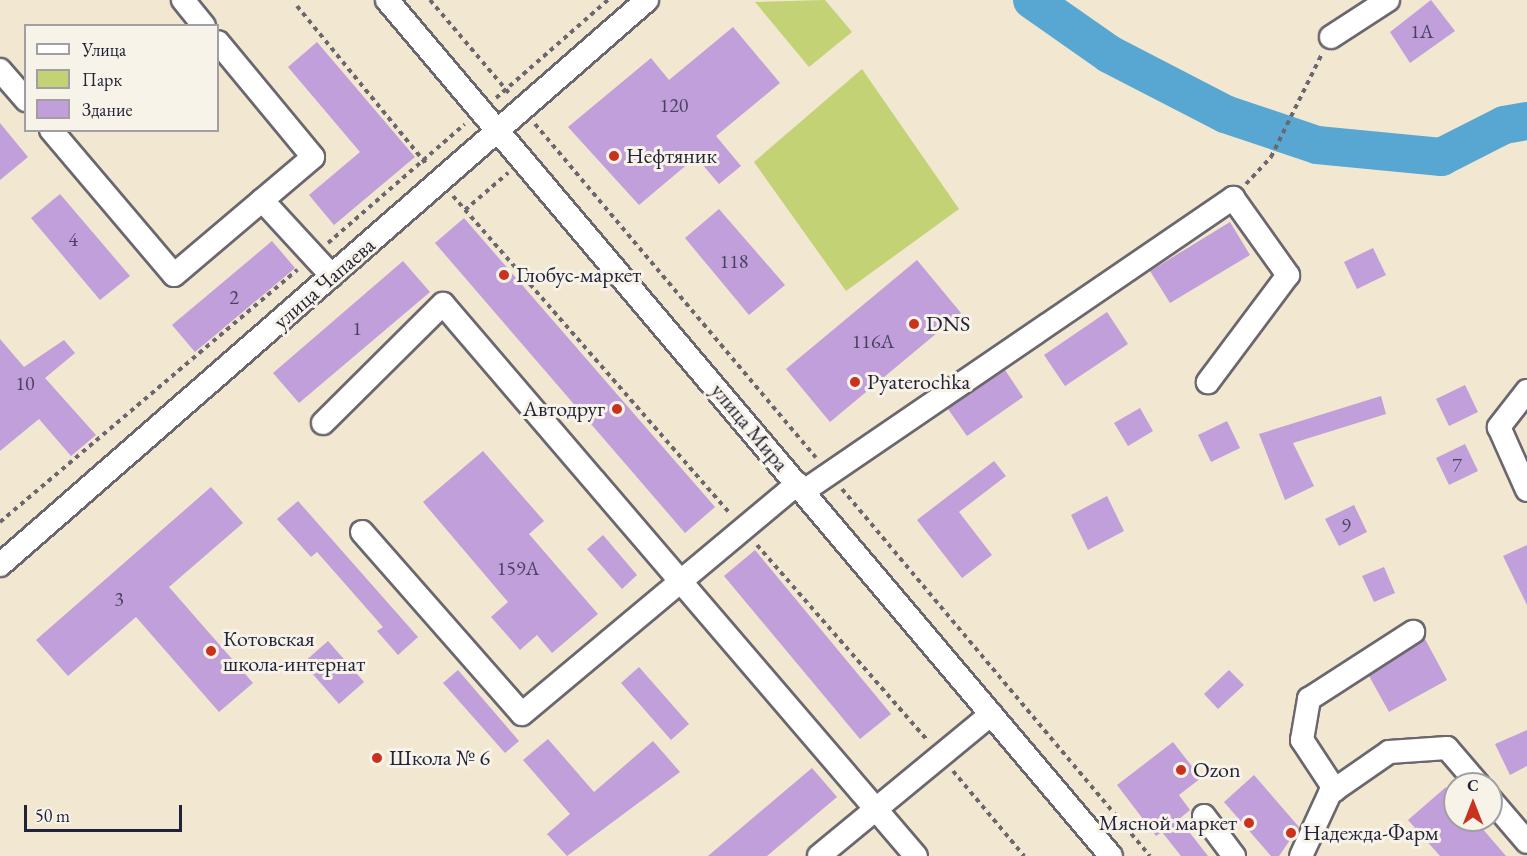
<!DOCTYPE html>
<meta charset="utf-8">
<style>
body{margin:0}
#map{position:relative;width:1527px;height:856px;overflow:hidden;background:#f2e7d0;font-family:"EB Garamond",serif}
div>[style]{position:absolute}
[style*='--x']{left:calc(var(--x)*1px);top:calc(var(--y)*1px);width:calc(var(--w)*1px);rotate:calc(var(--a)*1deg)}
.green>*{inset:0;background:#c2d274}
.river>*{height:38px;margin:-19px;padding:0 19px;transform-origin:19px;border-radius:19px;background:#58a7d2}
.building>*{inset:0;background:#c09fda}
.path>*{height:4px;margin-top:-2px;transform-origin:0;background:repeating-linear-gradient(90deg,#6b676f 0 4.5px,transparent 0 9px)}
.roads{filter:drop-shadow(2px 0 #6b676f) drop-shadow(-2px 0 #6b676f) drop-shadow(0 2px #6b676f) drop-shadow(0 -2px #6b676f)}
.minor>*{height:22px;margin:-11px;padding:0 11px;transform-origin:11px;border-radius:11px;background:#fff}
.dots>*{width:16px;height:16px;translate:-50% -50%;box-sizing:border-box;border:3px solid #f7f3e8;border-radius:50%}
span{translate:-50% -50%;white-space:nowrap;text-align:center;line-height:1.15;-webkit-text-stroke:6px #f7f3e8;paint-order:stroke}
.number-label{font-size:20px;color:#4a4163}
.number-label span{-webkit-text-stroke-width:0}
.poi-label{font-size:22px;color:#22223b}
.left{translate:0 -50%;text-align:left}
.right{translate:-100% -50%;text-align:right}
.street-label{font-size:22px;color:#22223b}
.legend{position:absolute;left:24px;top:24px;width:195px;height:108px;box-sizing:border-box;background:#f7f3e8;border:2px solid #a29fa3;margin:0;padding:8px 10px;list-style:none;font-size:18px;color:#22223b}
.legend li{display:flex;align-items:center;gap:12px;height:30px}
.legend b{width:30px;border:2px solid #a29fa3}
.north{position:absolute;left:1443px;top:772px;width:60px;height:60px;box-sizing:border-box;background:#f7f3e8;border:2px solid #a29fa3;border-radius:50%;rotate:0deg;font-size:16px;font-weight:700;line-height:24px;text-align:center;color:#22223b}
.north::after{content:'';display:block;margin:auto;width:21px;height:27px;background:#c8321e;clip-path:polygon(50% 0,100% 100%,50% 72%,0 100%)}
.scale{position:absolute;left:24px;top:805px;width:158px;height:27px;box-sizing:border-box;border:3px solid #22223b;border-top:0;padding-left:8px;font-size:18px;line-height:21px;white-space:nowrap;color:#22223b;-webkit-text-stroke:4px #f7f3e8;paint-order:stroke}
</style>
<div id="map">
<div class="green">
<i style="clip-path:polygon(825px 0,852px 32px,809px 67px,755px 2px)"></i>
<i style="clip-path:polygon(862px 69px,959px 209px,846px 291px,754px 162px)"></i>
</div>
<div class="river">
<i style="--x:1032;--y:0;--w:94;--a:35"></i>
<i style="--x:1109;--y:54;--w:131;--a:27.3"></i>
<i style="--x:1225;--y:114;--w:97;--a:18.6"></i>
<i style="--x:1317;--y:145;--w:125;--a:5.5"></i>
<i style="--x:1441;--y:157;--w:71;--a:-26.9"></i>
<i style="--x:1504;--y:125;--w:23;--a:-10"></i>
</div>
<div class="building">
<i style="clip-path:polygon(1431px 0,1455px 31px,1410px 63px,1390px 32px)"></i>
<i style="clip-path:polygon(733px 27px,780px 83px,716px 136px,741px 166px,719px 184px,696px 157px,639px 205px,568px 127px,651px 58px,669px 80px)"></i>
<i style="clip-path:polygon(317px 42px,415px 157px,334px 225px,309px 195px,360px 152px,288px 67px)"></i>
<i style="clip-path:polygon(0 123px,28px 157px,0 180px)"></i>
<i style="clip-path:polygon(60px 194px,130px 276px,100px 300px,31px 218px)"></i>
<i style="clip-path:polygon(719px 209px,785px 285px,749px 315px,685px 238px)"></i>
<i style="clip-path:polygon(464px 218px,715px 507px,685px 533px,435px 243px)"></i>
<i style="clip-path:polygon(1230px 222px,1250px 255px,1170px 303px,1150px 271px)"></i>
<i style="clip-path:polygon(272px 241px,295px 268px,195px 352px,172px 325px)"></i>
<i style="clip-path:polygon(1373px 248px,1386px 275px,1357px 289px,1344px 262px)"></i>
<i style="clip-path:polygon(917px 260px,961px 313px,830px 422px,786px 369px)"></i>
<i style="clip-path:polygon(403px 261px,430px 292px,299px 403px,273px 373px)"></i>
<i style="clip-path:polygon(1107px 312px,1128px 344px,1065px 386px,1044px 355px)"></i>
<i style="clip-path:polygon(0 339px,24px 367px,64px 340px,75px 353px,45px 378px,96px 435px,71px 456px,39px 419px,0 451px)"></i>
<i style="clip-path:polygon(1005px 370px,1023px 397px,967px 436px,948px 409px)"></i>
<i style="clip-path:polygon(1465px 385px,1478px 412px,1449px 426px,1436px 399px)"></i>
<i style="clip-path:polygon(1381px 396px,1386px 414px,1293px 443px,1314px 486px,1285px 500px,1259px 434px)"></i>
<i style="clip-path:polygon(1140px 408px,1153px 431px,1128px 446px,1114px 423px)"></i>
<i style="clip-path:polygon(1227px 421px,1240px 448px,1211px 462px,1198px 435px)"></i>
<i style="clip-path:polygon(1465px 444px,1478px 471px,1449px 485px,1436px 458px)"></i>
<i style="clip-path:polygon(483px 451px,544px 521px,529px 534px,598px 614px,552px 653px,537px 635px,520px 650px,491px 617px,508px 602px,423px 502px)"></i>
<i style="clip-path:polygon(994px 461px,1006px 476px,959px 512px,992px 555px,962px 578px,917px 520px)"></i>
<i style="clip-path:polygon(211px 487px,243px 523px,169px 587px,253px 683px,219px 712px,136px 617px,68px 676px,36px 640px)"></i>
<i style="clip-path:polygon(1107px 496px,1124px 531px,1088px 550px,1071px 515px)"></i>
<i style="clip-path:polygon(298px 501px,418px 637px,398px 655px,377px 631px,383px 627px,317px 552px,311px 557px,277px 519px)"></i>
<i style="clip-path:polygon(1354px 505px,1367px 532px,1339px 546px,1325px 519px)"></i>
<i style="clip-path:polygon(603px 535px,637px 575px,622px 589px,587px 549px)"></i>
<i style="clip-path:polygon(1527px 545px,1527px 605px,1503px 556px)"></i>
<i style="clip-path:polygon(755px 550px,891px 714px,860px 739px,724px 576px)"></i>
<i style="clip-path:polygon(1384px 567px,1395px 593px,1374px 602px,1362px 576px)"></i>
<i style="clip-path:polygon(1425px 639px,1447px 680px,1389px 712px,1369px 676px)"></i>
<i style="clip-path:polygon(328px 641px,364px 682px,339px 704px,303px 663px)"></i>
<i style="clip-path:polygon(639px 667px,689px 724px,671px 740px,621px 683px)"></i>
<i style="clip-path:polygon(458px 670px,519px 741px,505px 753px,443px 683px)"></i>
<i style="clip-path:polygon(1229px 670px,1244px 685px,1218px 709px,1204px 694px)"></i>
<i style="clip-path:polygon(1527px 730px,1527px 766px,1510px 775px,1495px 744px)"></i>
<i style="clip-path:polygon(548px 739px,594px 792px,653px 741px,680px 772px,567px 856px,547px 834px,570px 814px,523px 760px)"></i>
<i style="clip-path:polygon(1173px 742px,1201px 778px,1179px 795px,1190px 810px,1179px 819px,1208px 856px,1181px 856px,1162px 832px,1156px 836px,1117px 785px)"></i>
<i style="clip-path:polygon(812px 768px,837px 797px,767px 856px,708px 856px)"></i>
<i style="clip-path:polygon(1254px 775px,1299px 827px,1279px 856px,1271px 856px,1224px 802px)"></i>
<i style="clip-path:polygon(1446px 787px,1455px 797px,1455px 820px,1475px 820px,1506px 856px,1440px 856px,1408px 820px)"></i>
</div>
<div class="path">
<i style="--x:430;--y:0;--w:122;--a:49.7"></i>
<i style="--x:297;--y:6;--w:205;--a:50.7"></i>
<i style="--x:496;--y:98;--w:149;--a:-41.2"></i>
<i style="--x:535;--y:124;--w:436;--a:49.9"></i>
<i style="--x:1246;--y:184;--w:37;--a:-47"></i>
<i style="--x:1271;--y:157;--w:115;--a:-63.7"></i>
<i style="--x:453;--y:196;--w:422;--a:48.9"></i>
<i style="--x:465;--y:210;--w:57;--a:-40.7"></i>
<i style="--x:328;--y:243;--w:181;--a:-41"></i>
<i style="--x:842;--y:489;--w:479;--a:50"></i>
<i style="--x:0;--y:522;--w:390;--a:-40.3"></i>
<i style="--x:757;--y:545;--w:259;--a:48.9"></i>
<i style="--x:953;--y:771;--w:111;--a:50.1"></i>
</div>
<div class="roads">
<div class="minor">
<i style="--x:183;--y:0;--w:33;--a:51"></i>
<i style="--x:387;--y:0;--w:1121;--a:49.78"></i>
<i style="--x:1331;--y:37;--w:68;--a:-33"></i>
<i style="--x:0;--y:70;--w:40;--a:49"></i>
<i style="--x:51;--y:130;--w:190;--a:49.7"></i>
<i style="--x:174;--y:275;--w:182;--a:-40.3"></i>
<i style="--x:313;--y:157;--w:149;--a:-129.6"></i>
<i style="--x:262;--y:200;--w:103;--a:47.4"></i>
<i style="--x:1527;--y:391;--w:46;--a:127.9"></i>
<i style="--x:1499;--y:427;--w:69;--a:66"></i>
<i style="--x:323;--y:423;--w:169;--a:-44.8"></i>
<i style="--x:443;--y:304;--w:727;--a:49.41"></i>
<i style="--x:804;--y:491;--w:520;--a:-34.33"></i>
<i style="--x:1233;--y:198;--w:95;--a:54.5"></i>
<i style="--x:1288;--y:275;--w:134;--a:126.8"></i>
<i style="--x:362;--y:532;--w:242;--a:48.7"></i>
<i style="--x:522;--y:714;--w:359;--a:-39.9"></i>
<i style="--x:0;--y:565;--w:859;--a:-41.13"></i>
<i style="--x:1335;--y:790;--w:60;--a:-123.4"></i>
<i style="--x:1302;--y:740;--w:42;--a:-80.3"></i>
<i style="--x:1309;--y:699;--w:124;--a:-32.8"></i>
<i style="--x:1491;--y:800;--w:55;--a:49.4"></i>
<i style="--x:1204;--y:816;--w:50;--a:53.1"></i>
<i style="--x:819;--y:856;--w:223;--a:-39.5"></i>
<i style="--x:1301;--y:856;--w:69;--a:-65.3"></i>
<i style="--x:1330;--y:793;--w:72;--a:-34.8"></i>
<i style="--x:1389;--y:752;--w:58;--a:-3.9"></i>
<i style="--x:1447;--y:748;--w:48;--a:49.3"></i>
</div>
</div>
<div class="dots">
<i style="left:614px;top:156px;background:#c8321e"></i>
<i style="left:504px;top:275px;background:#c8321e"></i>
<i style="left:914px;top:324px;background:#c8321e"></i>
<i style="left:855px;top:382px;background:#c8321e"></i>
<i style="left:617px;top:409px;background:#c8321e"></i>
<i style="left:211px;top:651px;background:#c8321e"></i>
<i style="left:377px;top:758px;background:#c8321e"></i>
<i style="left:1181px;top:770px;background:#c8321e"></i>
<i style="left:1249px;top:823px;background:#c8321e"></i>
<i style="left:1291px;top:833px;background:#c8321e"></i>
</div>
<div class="number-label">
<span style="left:1422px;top:31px">1А</span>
<span style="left:674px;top:105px">120</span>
<span style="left:73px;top:239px">4</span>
<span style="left:734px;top:261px">118</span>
<span style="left:234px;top:297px">2</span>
<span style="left:357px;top:328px">1</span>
<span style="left:873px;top:341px">116А</span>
<span style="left:25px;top:383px">10</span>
<span style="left:1457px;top:465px">7</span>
<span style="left:1346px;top:525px">9</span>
<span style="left:518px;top:568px">159А</span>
<span style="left:119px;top:599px">3</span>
</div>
<div class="poi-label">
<span class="left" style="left:626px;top:156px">Нефтяник</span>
<span class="left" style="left:516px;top:275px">Глобус-маркет</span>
<span class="left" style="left:926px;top:324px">DNS</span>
<span class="left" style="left:867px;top:382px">Pyaterochka</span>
<span class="right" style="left:605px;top:409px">Автодруг</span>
<span class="left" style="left:223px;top:651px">Котовская<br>школа-интернат</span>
<span class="left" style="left:389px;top:758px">Школа № 6</span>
<span class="left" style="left:1193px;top:770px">Ozon</span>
<span class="right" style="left:1237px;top:823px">Мясной маркет</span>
<span class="left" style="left:1303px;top:833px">Надежда-Фарм</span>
</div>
<div class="street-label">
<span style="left:324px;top:283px;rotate:-41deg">улица Чапаева</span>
<span style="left:750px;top:427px;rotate:50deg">улица Мира</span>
</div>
<ul class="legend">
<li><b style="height:8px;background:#fff"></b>Улица</li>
<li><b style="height:16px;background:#c2d274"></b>Парк</li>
<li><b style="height:16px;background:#c09fda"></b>Здание</li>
</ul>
<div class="north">С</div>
<div class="scale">50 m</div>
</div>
